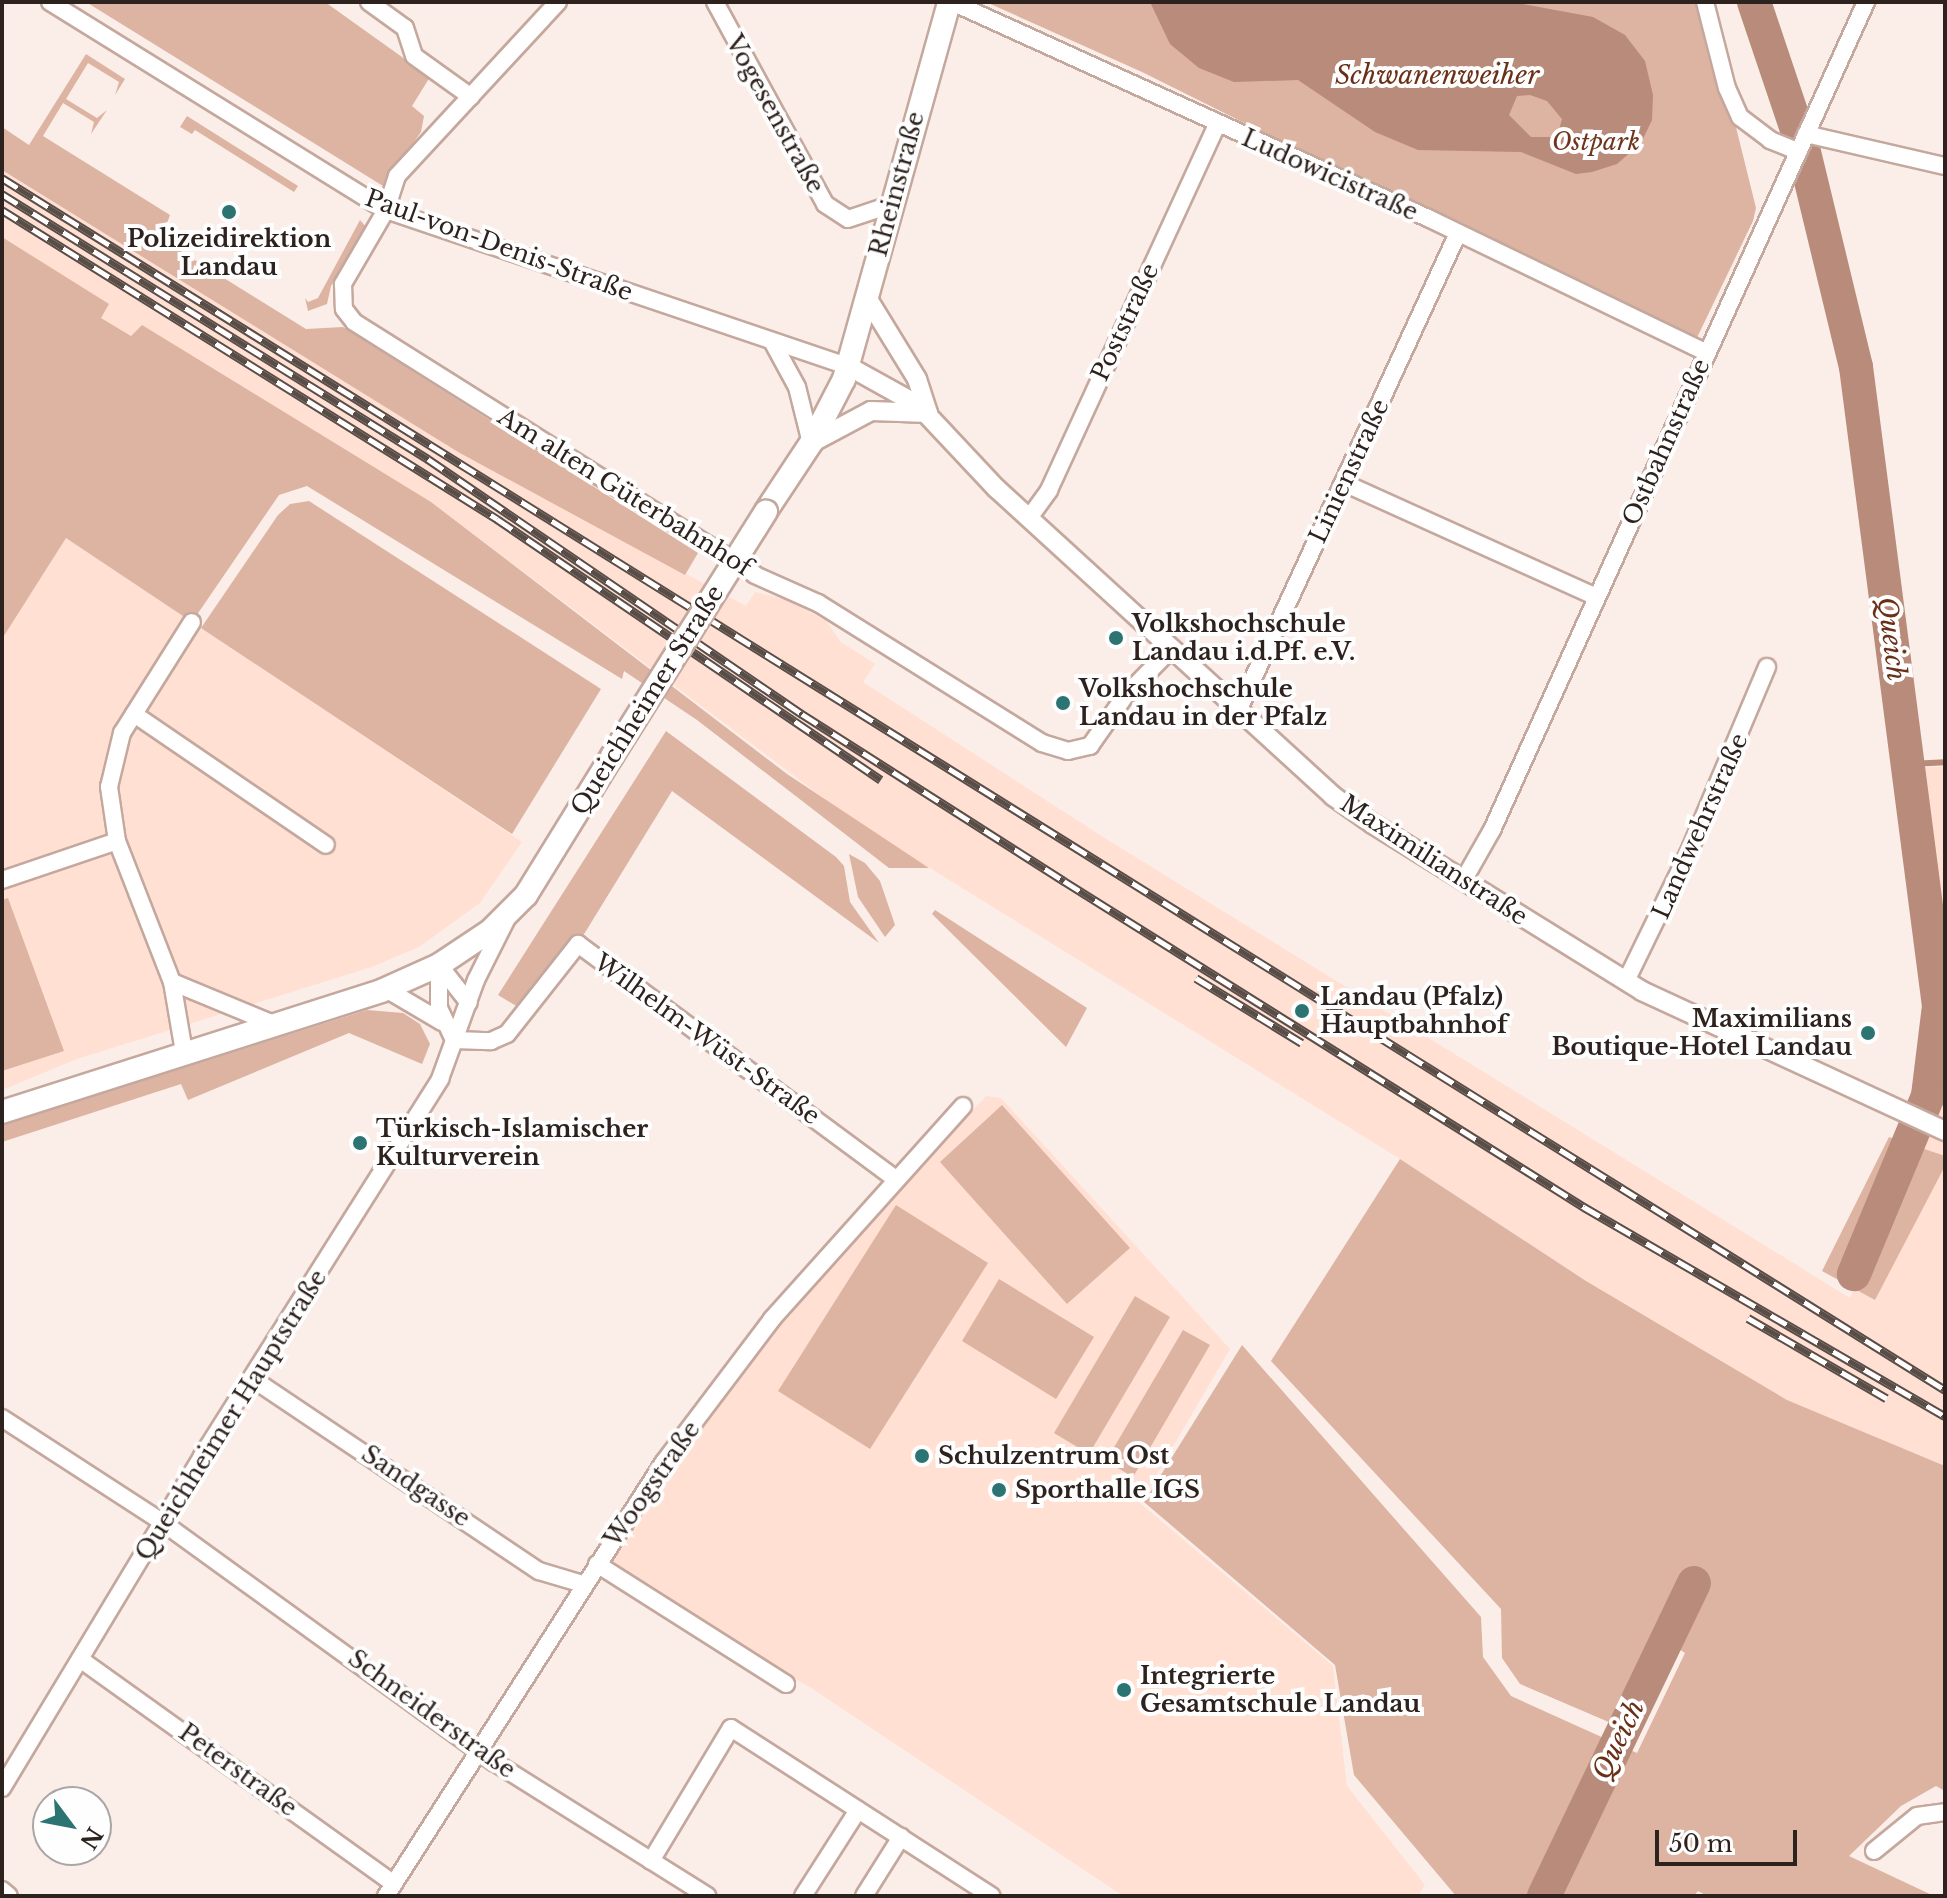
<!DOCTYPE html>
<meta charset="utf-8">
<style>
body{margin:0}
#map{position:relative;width:1947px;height:1898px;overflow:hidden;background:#fbeee9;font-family:"Libre Baskerville",serif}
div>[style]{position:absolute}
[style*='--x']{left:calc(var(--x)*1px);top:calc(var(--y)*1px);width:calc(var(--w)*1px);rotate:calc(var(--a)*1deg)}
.built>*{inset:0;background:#ffe0d3}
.green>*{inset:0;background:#ddb3a2}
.water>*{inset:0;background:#b88b7a}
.stream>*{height:6px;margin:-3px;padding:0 3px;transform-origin:3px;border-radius:3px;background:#b88b7a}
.river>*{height:34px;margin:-17px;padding:0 17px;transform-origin:17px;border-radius:17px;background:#b88b7a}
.roads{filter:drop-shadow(2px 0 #c5a89d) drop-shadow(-2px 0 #c5a89d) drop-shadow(0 2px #c5a89d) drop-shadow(0 -2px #c5a89d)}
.minor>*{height:16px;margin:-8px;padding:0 8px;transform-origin:8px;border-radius:8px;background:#fff}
.tertiary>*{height:18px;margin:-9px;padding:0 9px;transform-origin:9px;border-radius:9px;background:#fff}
.secondary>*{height:22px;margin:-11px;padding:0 11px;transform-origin:11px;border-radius:11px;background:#fff}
.rail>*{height:9px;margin-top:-4.5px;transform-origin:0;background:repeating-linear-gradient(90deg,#fefefe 0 18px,#594d48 0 36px);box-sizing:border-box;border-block:2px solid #594d48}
.bridges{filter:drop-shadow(2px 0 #c5a89d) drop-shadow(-2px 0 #c5a89d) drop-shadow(0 2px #c5a89d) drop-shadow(0 -2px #c5a89d)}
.secondary-bridge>*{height:22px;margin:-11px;padding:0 11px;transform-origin:11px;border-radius:11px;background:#fff}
.dots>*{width:22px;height:22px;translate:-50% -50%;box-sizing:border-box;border:4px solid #fefefe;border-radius:50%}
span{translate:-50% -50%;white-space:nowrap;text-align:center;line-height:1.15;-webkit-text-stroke:8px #fefefe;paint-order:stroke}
.street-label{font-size:24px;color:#2d221d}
.park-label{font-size:24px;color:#6f351c;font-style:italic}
.poi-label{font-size:24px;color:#2d221d;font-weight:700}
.left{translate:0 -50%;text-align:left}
.right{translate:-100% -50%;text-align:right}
.water-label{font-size:26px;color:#6a3017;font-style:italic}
.frame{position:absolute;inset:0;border:4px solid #2d221d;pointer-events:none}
.north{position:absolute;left:32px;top:1786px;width:80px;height:80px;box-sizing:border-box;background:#fefefe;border:2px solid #aaa6a4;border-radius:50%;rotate:122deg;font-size:22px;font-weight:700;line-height:32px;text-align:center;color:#2d221d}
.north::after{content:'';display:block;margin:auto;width:28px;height:36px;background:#2b7472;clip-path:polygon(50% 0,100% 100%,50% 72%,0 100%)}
.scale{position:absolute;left:1655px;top:1830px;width:142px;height:36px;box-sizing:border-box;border:4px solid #2d221d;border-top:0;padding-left:10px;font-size:24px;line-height:28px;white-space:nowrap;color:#2d221d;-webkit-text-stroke:6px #fefefe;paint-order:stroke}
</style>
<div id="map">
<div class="built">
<i style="clip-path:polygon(2px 170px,458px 452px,746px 606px,755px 592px,789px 600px,826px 621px,841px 642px,875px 664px,863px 682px,1103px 837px,1850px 1298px,1930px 1097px,1942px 1006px,1914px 768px,1945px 766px,1945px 1466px,1787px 1400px,1586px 1281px,1400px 1159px,854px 821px,431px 502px,142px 326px,131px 336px,100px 318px,108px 304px,2px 237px)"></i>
<i style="clip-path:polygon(66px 537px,522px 842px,480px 903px,419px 947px,372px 967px,77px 1059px,2px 1090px,2px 639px)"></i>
<i style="clip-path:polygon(986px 1096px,1001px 1098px,1230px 1349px,1140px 1503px,1333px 1666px,1347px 1786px,1425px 1885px,1418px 1896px,1123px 1896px,811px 1688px,614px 1572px,610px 1555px,722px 1391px,802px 1294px)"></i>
</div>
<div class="green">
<i style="clip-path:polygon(86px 2px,325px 2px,430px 77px,412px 106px,424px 116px,421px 132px,383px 186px)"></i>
<i style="clip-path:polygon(986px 2px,1705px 2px,1756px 208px,1753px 221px,1693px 346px,1142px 72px)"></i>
<i style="clip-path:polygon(86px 54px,125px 79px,115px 95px,119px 82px,88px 63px,66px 99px,97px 118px,107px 110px,91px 134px,94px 122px,63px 103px,43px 136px,170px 215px,161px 239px,306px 329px,343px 327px,698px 553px,685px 575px,458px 452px,2px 170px,2px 127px,29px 145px)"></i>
<i style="clip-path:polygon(187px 116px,298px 186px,294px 192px,195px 130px,192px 134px,180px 127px)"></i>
<i style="clip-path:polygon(360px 220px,367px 228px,331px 286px,327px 304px,308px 311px,305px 298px,308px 302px,318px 298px)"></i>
<i style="clip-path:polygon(2px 237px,109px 304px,101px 318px,131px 336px,142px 325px,431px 502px,787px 774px,929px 868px,889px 868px,697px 720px,624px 671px,622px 679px,307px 486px,279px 495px,192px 622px,66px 538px,2px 639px)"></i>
<i style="clip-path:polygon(309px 501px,601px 689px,512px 834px,201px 628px,278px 515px,290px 504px)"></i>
<i style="clip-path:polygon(666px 731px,836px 857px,844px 866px,850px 902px,879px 943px,672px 791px,578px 944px,528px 1013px,498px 995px)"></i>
<i style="clip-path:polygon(849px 854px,865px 863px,880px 881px,895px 925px,885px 937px,858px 897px)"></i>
<i style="clip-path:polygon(8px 898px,64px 1051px,2px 1071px,2px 900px)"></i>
<i style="clip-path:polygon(935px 910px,1087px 1008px,1066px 1047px,932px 914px)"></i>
<i style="clip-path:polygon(367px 1010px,403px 1013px,420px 1024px,430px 1044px,422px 1064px,349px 1033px,188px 1100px,181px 1084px,2px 1142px,2px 1125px)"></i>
<i style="clip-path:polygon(1002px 1105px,1130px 1248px,1067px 1304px,940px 1162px)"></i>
<i style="clip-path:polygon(1889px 1137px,1945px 1156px,1945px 1166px,1875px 1300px,1822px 1271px)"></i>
<i style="clip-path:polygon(1400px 1159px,1586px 1281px,1787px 1400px,1945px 1466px,1945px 1791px,1936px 1786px,1901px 1806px,1849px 1856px,1934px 1896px,1707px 1896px,1698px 1891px,1694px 1896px,1456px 1896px,1354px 1775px,1335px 1665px,1144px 1502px,1242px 1345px,1481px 1617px,1483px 1657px,1511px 1696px,1637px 1753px,1685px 1653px,1661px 1637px,1618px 1726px,1520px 1684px,1502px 1658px,1501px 1609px,1271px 1361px)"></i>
<i style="clip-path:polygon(896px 1205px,988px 1263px,870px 1449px,778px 1391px)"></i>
<i style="clip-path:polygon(999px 1279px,1094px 1337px,1056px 1399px,962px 1341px)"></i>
<i style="clip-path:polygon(1135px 1296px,1170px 1317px,1089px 1454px,1054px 1433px)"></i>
<i style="clip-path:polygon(1183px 1330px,1210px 1345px,1133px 1477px,1106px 1461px)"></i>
</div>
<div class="water">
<i style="clip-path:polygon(evenodd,1150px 2px,1512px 2px,1593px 17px,1625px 35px,1645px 61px,1653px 95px,1652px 120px,1641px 143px,1617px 164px,1592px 172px,1576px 174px,1521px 152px,1418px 150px,1375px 132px,1298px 80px,1234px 82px,1199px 68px,1170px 44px,1150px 2px,1530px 95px,1547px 101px,1562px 119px,1557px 137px,1531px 137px,1509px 115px,1517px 96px,1530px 95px)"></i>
</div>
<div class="stream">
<i style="--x:1910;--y:764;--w:35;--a:-3"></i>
</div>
<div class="river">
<i style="--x:1754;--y:2;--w:154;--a:71.4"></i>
<i style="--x:1803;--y:148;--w:225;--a:76.4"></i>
<i style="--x:1856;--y:367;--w:644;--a:82.6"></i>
<i style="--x:1939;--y:1006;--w:91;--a:97"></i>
<i style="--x:1928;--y:1096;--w:193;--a:112.6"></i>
<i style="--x:1544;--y:1896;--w:347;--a:-64.4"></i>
</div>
<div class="roads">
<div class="minor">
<i style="--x:50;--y:2;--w:395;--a:31.8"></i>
<i style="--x:386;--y:210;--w:488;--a:18.7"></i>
<i style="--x:369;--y:2;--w:44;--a:35.8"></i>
<i style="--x:405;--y:28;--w:29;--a:72"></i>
<i style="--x:414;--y:56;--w:70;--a:35.7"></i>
<i style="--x:558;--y:2;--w:237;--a:132.8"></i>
<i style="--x:397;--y:176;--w:36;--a:108"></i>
<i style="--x:386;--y:210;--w:86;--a:120.2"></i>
<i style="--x:343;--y:284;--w:25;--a:88"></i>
<i style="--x:344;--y:309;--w:16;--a:52"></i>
<i style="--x:354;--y:322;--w:474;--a:32.2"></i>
<i style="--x:755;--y:575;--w:69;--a:24"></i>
<i style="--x:818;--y:603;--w:264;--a:32"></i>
<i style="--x:1042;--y:743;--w:27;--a:17"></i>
<i style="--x:1068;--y:751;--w:23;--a:-13"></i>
<i style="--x:1090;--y:746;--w:61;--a:-55"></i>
<i style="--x:1125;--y:696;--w:67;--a:-45.6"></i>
<i style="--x:715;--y:2;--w:230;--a:61.4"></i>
<i style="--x:825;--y:204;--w:27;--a:33"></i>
<i style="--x:848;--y:219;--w:44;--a:-18.4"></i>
<i style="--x:952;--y:2;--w:523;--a:24.41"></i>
<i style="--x:1428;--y:218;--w:310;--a:25.8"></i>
<i style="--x:1705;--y:2;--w:89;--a:75.7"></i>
<i style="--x:1727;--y:88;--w:32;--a:66"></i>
<i style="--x:1740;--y:117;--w:38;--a:37"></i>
<i style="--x:1770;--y:140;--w:31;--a:22"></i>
<i style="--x:1806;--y:134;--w:143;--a:13"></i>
<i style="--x:773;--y:343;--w:50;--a:61.4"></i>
<i style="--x:797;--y:387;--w:58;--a:76"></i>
<i style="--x:1344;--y:483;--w:277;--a:24.3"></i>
<i style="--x:1029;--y:518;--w:34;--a:-54"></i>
<i style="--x:1049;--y:490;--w:403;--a:-65.3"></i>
<i style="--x:1239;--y:709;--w:524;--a:-65.29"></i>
<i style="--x:134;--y:714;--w:232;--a:34.3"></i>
<i style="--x:2;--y:880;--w:121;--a:-18.7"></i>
<i style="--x:1463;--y:881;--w:59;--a:-60.4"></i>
<i style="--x:1492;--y:830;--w:909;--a:-65.69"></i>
<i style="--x:439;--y:965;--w:43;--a:90"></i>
<i style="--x:439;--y:1008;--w:35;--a:65"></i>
<i style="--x:439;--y:965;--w:48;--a:51.7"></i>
<i style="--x:1626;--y:981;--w:141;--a:-64"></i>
<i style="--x:1688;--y:854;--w:203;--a:-67.1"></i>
<i style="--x:172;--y:982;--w:107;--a:22.5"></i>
<i style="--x:386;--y:989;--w:65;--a:30.5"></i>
<i style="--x:454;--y:1040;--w:37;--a:2"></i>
<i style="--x:491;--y:1041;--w:17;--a:-24"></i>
<i style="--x:507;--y:1034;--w:115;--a:-51.7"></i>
<i style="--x:578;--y:944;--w:393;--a:36.5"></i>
<i style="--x:184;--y:1052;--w:71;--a:-99.7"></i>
<i style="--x:172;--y:982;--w:151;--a:-111.3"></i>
<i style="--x:117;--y:841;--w:55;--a:-98.4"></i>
<i style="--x:109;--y:787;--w:56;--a:-76.5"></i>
<i style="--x:122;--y:733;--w:131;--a:-57.8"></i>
<i style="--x:253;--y:1379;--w:344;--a:33.9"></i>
<i style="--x:539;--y:1571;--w:46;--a:16.5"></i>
<i style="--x:2;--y:1418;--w:191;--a:33"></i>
<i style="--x:162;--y:1522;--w:410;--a:35.9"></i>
<i style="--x:494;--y:1762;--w:252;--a:32.1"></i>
<i style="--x:597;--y:1564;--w:224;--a:32.4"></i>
<i style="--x:80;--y:1659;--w:386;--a:35.6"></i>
<i style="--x:2;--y:1788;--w:388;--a:-58.9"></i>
<i style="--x:202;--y:1456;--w:446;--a:-57.7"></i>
<i style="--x:440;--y:1079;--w:105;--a:-70"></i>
<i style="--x:476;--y:980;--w:67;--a:-63.4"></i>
<i style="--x:1874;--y:1851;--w:55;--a:-39.1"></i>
<i style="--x:1917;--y:1816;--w:28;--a:-8"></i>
<i style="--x:651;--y:1861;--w:155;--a:-59"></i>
<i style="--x:731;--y:1728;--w:310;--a:32.8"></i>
<i style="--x:2;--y:1890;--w:9;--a:41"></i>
<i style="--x:386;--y:1896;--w:515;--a:-57.36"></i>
<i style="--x:664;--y:1462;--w:179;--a:-52.9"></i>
<i style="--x:772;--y:1319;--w:286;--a:-48.1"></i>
<i style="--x:803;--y:1896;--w:102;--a:-57.4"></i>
<i style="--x:864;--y:1896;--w:70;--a:-57.9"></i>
</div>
<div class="tertiary">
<i style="--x:866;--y:296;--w:97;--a:58.4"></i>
<i style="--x:917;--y:379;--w:36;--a:72"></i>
<i style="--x:848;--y:366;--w:80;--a:29.1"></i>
<i style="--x:918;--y:405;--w:115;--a:46.8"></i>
<i style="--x:997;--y:489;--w:455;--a:42.4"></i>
<i style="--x:1333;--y:796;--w:49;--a:35"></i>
<i style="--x:1373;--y:824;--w:317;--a:31.8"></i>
<i style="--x:1642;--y:991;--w:334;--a:24.8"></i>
<i style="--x:811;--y:443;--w:68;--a:-28.1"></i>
<i style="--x:871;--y:411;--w:57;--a:2"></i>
</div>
<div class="secondary">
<i style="--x:766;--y:511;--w:82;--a:-56.5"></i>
<i style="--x:811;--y:443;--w:72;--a:-62.7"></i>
<i style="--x:844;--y:379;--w:391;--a:-74.4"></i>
<i style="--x:2;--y:1112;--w:398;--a:-17.7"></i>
<i style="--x:381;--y:991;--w:64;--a:-24.1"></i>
<i style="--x:439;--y:965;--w:61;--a:-33.7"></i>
<i style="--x:490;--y:931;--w:51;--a:-45"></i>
<i style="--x:526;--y:895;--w:163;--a:-58.3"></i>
</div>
</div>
<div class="rail">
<i style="--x:2;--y:178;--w:2290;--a:31.95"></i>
<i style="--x:2;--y:194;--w:502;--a:31.88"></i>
<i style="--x:428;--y:459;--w:453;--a:34.3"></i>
<i style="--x:802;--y:714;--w:311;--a:32.5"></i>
<i style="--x:1064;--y:881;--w:614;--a:32.08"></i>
<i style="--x:1584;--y:1207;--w:417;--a:30.1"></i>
<i style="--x:2;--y:210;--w:584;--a:31.97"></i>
<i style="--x:497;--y:519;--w:464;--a:34.2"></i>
<i style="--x:1196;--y:978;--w:124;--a:31.5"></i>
<i style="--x:1748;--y:1318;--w:160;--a:30.1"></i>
</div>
<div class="bridges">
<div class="secondary-bridge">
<i style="--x:612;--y:756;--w:289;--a:-57.8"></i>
</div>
</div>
<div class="dots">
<i style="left:229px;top:212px;background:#2b7472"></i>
<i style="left:1116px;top:638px;background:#2b7472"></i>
<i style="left:1063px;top:703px;background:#2b7472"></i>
<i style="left:1302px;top:1011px;background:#2b7472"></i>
<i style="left:1868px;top:1033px;background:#2b7472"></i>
<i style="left:360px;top:1143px;background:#2b7472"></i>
<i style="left:922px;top:1456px;background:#2b7472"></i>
<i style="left:999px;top:1490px;background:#2b7472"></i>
<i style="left:1124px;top:1690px;background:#2b7472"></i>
</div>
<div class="street-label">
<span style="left:775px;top:114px;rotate:61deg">Vogesenstraße</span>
<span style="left:1330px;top:175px;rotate:24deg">Ludowicistraße</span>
<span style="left:897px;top:184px;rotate:-75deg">Rheinstraße</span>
<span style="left:499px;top:245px;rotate:20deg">Paul-von-Denis-Straße</span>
<span style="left:1125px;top:322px;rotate:-65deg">Poststraße</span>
<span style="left:1666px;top:442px;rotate:-66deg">Ostbahnstraße</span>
<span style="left:1349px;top:471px;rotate:-65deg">Linienstraße</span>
<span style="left:625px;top:492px;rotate:32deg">Am alten Güterbahnhof</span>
<span style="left:647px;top:700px;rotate:-58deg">Queichheimer Straße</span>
<span style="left:1700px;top:826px;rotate:-66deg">Landwehrstraße</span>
<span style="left:1434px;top:860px;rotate:33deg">Maximilianstraße</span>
<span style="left:707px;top:1039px;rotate:36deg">Wilhelm-Wüst-Straße</span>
<span style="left:231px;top:1415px;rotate:-58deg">Queichheimer Hauptstraße</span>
<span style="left:652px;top:1484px;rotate:-55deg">Woogstraße</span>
<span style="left:416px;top:1486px;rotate:34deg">Sandgasse</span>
<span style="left:432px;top:1714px;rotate:36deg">Schneiderstraße</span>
<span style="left:238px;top:1770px;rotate:36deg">Peterstraße</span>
</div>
<div class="park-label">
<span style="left:1596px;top:142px">Ostpark</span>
</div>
<div class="poi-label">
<span style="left:229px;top:253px">Polizeidirektion<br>Landau</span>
<span class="left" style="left:1132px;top:638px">Volkshochschule<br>Landau i.d.Pf. e.V.</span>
<span class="left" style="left:1079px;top:703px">Volkshochschule<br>Landau in der Pfalz</span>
<span class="left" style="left:1320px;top:1011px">Landau (Pfalz)<br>Hauptbahnhof</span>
<span class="right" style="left:1852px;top:1033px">Maximilians<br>Boutique-Hotel Landau</span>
<span class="left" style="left:376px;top:1143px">Türkisch-Islamischer<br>Kulturverein</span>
<span class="left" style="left:938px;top:1456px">Schulzentrum Ost</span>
<span class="left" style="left:1015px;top:1490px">Sporthalle IGS</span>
<span class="left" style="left:1140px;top:1690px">Integrierte<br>Gesamtschule Landau</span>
</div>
<div class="water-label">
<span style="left:1437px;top:76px">Schwanenweiher</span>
<span style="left:1891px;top:639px;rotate:83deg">Queich</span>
<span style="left:1619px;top:1740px;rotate:-64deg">Queich</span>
</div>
<div class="frame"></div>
<div class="north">N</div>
<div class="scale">50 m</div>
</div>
